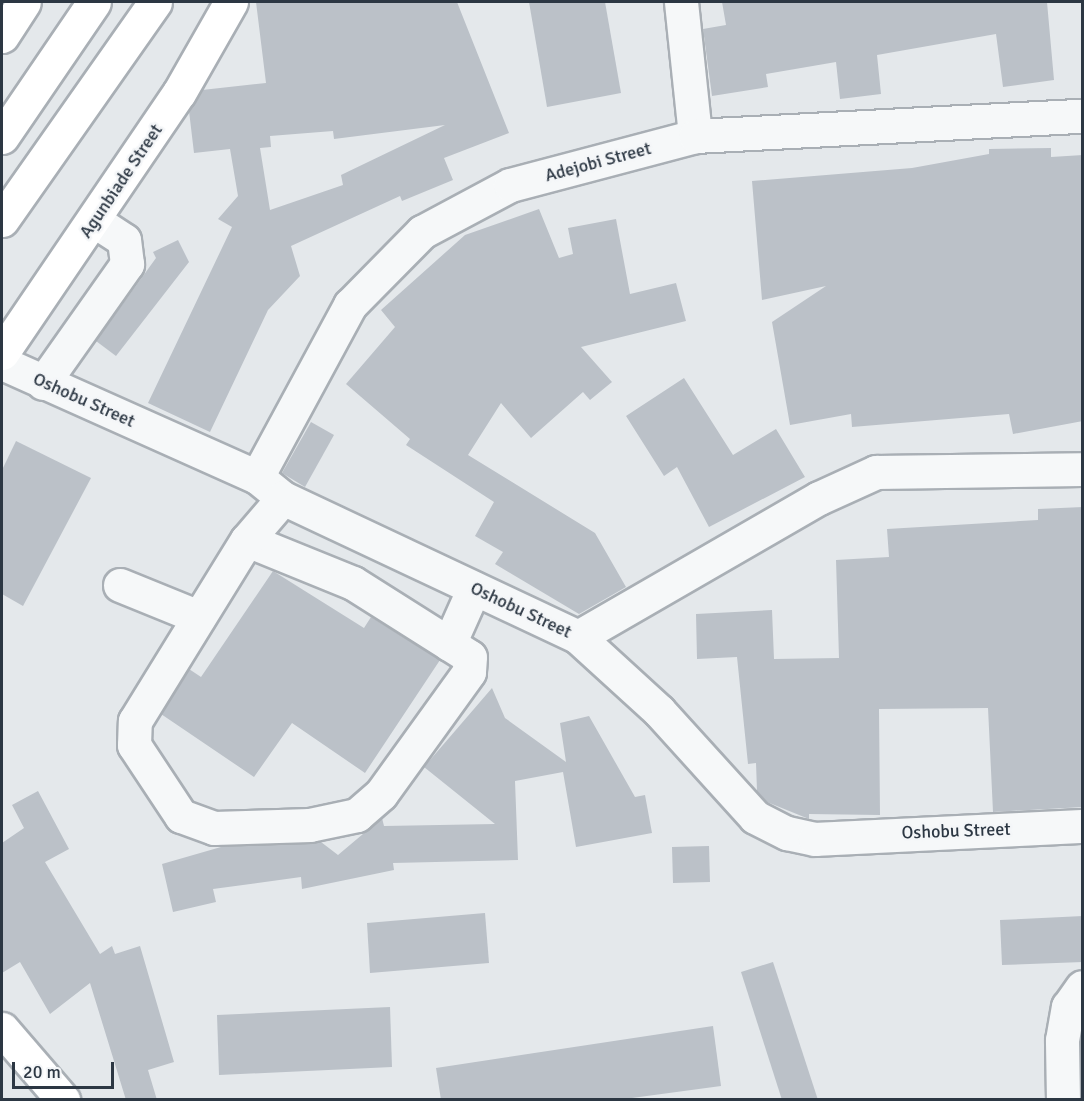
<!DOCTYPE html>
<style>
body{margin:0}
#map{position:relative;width:1084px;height:1101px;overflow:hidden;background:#e4e8eb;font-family:Signika,sans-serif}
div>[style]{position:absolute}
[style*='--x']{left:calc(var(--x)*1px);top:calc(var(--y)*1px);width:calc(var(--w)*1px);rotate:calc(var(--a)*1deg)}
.building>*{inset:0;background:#bbc1c8}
.roads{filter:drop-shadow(2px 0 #a9afb5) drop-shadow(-2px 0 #a9afb5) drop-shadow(0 2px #a9afb5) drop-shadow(0 -2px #a9afb5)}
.minor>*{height:33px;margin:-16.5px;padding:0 16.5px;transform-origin:16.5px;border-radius:16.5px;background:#f6f8f9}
.major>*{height:33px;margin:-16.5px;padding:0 16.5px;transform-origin:16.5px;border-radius:16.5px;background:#fff}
span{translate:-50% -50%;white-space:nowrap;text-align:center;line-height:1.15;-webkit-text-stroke:5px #f4f6f8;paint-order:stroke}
.street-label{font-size:18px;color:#2c3743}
.frame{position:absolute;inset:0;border:3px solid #2c3743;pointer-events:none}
.scale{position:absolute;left:12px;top:1062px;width:102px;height:27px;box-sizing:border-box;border:3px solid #2c3743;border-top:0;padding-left:8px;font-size:18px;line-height:21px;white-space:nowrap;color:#2c3743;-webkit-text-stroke:4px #f4f6f8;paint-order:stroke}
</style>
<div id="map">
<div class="building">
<i style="clip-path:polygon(evenodd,256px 2px,457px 2px,509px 133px,444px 158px,453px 180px,402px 201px,400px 196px,291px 246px,300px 276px,268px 310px,210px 432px,148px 403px,232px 227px,218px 219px,238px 196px,230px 149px,194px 153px,189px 111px,202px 90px,266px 83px,256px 2px,445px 125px,341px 175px,343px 185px,270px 210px,260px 148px,271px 147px,270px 136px,333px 131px,334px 139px,445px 125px)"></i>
<i style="clip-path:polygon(529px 2px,605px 2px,621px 93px,547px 107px)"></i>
<i style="clip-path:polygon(722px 2px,1047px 2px,1054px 80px,1003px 87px,996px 34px,877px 55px,881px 94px,840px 99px,836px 62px,766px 74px,768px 87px,712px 96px,703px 29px,726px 25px)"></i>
<i style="clip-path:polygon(1051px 148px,1051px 157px,1083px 155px,1083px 421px,1013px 434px,1009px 414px,852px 427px,851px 414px,790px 425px,772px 322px,826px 286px,762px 300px,752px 181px,912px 168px,989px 154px,989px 149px)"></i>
<i style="clip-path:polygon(539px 209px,559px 258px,573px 254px,568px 228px,616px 219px,630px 294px,676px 283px,686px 321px,581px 347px,612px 382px,590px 400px,583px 392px,531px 438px,501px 403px,468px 455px,595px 533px,626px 587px,579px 614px,495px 564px,503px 552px,475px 536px,494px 502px,406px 445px,410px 439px,346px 384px,395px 327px,381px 310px,465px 235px)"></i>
<i style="clip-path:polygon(178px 240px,189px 262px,116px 356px,96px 341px,156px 258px,153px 252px)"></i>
<i style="clip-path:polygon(684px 378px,733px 455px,776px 429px,805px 477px,709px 527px,677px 467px,664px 476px,626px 416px)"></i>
<i style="clip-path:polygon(311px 422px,334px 435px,305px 487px,282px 473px)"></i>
<i style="clip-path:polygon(16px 441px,91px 478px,23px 606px,2px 594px,2px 470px)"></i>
<i style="clip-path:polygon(1083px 507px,1083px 807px,993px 812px,988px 708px,879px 709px,880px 815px,809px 814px,809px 819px,767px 802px,757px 791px,756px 763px,748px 764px,737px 657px,697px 659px,696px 614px,772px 610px,774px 659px,839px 658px,836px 560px,889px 557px,887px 529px,1038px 520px,1038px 509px)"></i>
<i style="clip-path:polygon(273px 571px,364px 628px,371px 617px,440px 660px,365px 773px,292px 723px,254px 777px,161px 714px,189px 669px,201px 677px)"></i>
<i style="clip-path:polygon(492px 688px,505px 718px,566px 762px,560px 723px,589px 716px,635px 797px,645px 795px,652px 833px,576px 847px,563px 772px,515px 781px,518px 860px,393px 863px,394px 870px,302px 889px,301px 877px,213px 889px,216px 902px,173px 912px,162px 864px,221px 847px,321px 842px,338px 855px,382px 818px,384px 826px,495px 824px,424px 767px)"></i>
<i style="clip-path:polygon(38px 791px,69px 849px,45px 862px,100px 954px,112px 946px,115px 954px,140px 946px,174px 1062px,148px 1070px,157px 1100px,126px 1100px,90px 983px,50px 1014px,20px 962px,2px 973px,2px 843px,24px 828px,12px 805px)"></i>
<i style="clip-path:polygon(709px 846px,710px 882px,673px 883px,672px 847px)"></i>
<i style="clip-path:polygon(485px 913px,489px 963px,370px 973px,367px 923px)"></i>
<i style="clip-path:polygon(1083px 916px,1083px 962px,1002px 965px,1000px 920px)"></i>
<i style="clip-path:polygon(773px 962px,818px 1100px,782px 1100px,741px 972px)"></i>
<i style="clip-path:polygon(390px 1007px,392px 1067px,219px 1075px,217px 1015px)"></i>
<i style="clip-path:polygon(713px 1026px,721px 1086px,617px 1100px,441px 1100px,436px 1068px)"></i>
</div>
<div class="roads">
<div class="minor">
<i style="--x:681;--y:2;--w:135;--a:84"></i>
<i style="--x:2;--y:363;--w:279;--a:24.1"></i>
<i style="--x:257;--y:477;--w:33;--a:39"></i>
<i style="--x:283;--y:498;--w:326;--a:25.2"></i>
<i style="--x:578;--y:637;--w:110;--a:42.4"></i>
<i style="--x:659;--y:711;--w:143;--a:47.8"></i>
<i style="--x:755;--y:817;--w:36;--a:27"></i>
<i style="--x:787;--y:833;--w:29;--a:12"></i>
<i style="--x:815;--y:839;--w:267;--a:-2.8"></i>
<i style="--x:43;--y:383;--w:146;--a:-54.8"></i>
<i style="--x:127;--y:264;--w:24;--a:-97"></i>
<i style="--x:124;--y:240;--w:35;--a:-147"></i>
<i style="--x:257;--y:477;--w:196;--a:-61.6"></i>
<i style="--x:350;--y:305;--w:103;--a:-45.4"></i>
<i style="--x:422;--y:232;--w:100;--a:-28.1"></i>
<i style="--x:510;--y:185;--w:191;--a:-14.8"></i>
<i style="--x:695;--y:136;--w:388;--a:-3"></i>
<i style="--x:247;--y:540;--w:114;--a:22.1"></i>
<i style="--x:353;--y:583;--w:138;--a:32.3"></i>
<i style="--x:470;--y:657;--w:15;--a:94"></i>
<i style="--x:469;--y:672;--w:150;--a:125.8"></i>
<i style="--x:381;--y:794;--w:32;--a:139"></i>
<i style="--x:357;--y:815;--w:48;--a:168"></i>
<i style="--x:310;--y:825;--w:96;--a:178.2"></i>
<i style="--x:214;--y:828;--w:35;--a:-160"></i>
<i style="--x:181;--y:816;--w:85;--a:-123.5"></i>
<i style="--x:134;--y:745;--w:24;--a:-88"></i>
<i style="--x:135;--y:721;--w:213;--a:-58.3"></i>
<i style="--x:247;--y:540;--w:55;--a:-49.4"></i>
<i style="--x:120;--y:585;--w:85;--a:22.1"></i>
<i style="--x:578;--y:637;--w:278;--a:-30"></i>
<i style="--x:819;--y:498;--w:63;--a:-24.5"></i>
<i style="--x:876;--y:472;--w:206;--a:-0.8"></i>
<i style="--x:449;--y:644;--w:61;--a:-65.9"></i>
<i style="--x:1063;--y:1100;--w:60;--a:-91"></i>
<i style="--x:1062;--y:1040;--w:34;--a:-80"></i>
<i style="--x:1068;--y:1007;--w:24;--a:-55"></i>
</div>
<div class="major">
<i style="--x:2;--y:36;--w:40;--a:-57.1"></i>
<i style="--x:2;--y:137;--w:163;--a:-55.7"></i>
<i style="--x:2;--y:220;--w:266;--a:-54.9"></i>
<i style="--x:2;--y:353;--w:315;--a:-55.8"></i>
<i style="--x:179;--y:93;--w:105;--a:-60.3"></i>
<i style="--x:2;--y:1029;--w:94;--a:49.3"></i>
</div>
</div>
<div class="street-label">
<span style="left:598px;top:162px;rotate:-15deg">Adejobi Street</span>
<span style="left:121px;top:181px;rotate:-56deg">Agunbiade Street</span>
<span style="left:84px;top:400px;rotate:24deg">Oshobu Street</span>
<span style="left:521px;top:610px;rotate:25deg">Oshobu Street</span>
<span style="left:956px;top:831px;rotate:-2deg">Oshobu Street</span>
</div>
<div class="frame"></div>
<div class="scale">20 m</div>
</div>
